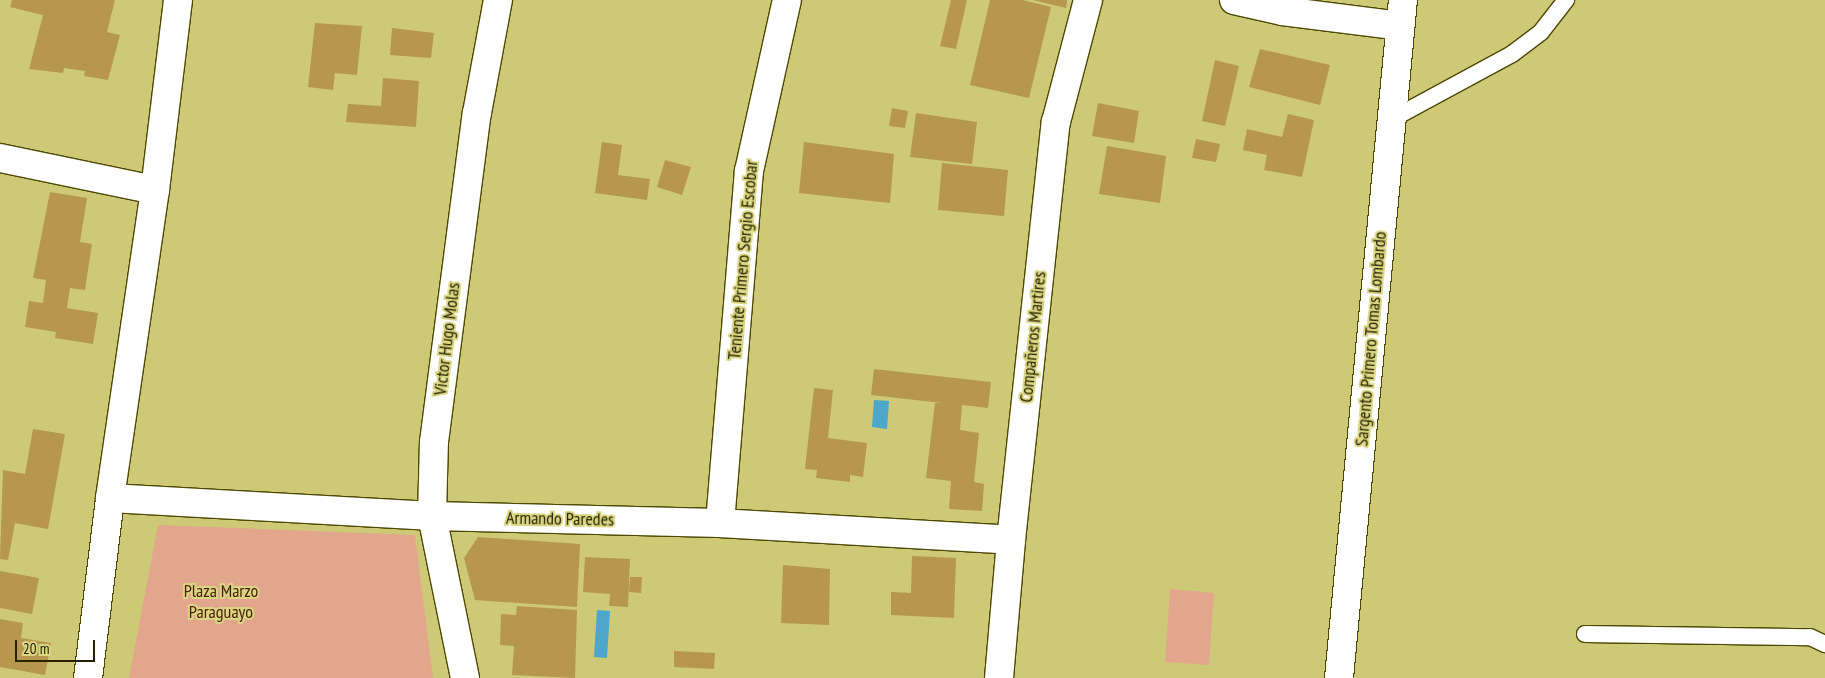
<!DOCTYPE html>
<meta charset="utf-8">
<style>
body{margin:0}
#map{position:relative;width:1825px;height:678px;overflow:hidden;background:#cec977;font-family:"PT Sans Narrow",sans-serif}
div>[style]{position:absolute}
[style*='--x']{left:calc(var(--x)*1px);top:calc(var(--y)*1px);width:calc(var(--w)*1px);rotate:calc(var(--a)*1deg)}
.green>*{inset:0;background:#e1a68b}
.water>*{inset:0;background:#4ca7ca}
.building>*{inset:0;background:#b7974d}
.roads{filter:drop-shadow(1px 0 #4c4800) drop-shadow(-1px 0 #4c4800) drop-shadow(0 1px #4c4800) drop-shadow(0 -1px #4c4800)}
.lane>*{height:16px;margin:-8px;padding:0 8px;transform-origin:8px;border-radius:8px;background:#fff}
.street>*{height:28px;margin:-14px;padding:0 14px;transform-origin:14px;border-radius:14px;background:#fff}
.secondary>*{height:28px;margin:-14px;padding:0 14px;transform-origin:14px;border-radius:14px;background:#fff}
span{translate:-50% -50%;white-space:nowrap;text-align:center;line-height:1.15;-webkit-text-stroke:4px #dbd683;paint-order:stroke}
.street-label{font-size:18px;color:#242200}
.park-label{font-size:18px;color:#491c03}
.scale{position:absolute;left:15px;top:640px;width:80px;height:22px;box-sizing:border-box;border:2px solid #242200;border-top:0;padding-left:6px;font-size:15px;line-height:18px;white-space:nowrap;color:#242200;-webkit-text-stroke:4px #dbd683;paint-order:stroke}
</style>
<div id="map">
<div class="green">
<i style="clip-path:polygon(158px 525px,415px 535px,433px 678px,129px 678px)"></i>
<i style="clip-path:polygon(1170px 589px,1214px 593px,1209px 665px,1165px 662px)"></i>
</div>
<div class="water">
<i style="clip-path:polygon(874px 400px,889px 401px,887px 429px,872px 427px)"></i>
<i style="clip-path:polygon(597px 610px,610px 611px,607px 658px,594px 657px)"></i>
</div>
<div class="building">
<i style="clip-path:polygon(12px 0,115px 0,107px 32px,120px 35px,108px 80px,84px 76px,85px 71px,64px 68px,63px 73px,29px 69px,43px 15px,10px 7px)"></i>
<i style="clip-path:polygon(951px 0,967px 0,956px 49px,940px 46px)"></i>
<i style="clip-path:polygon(990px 0,1023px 0,1051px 7px,1029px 98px,970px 85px)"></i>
<i style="clip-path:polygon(1033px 0,1067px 0,1066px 8px)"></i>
<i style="clip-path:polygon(315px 23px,362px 26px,357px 75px,335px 73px,333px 90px,308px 87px)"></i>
<i style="clip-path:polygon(392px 28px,434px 33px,431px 58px,390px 55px)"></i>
<i style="clip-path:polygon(1260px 49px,1330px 65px,1320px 105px,1249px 87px)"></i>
<i style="clip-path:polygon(1215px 60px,1239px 66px,1225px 126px,1202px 121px)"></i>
<i style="clip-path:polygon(383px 78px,419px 81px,416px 127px,346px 122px,348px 104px,381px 106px)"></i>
<i style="clip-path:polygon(1098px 103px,1139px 111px,1134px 143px,1092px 136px)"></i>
<i style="clip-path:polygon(892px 108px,908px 111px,905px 128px,889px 126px)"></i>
<i style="clip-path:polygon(916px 113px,977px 122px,972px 164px,910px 157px)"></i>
<i style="clip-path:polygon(1288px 114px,1314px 120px,1302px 177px,1264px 170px,1267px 155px,1243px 150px,1247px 129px,1282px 137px)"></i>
<i style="clip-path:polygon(1196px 139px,1220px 144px,1216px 162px,1192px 158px)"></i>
<i style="clip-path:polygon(602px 142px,622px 145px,618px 175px,650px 179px,647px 200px,595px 193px)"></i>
<i style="clip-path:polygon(804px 142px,894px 154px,890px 203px,799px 193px)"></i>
<i style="clip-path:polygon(1107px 146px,1166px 156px,1160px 203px,1099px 194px)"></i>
<i style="clip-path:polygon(665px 160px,691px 167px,682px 195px,657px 187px)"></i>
<i style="clip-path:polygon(942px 163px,1008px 170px,1004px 216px,938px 210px)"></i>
<i style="clip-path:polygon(50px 192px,87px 198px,80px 242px,92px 244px,85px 290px,70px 288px,67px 308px,98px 313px,93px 344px,55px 338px,56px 332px,25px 327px,29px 301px,43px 303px,46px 280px,33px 278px)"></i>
<i style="clip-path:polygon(874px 369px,991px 382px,988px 408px,962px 405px,960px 430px,979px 433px,974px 482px,984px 484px,982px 511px,949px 509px,951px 481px,926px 478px,935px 403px,942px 403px,871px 395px)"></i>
<i style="clip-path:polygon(814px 388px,833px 390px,828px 438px,867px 443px,863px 477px,850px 475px,850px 482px,816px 478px,817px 470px,805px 469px)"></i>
<i style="clip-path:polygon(33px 429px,65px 434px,48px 529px,15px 523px,8px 560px,0 559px,3px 470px,25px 474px)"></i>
<i style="clip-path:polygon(478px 537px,580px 544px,577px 607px,475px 600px,464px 558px)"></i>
<i style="clip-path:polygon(912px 556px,956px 558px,954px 618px,891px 615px,891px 592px,911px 593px)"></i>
<i style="clip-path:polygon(585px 557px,630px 559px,628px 607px,609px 606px,610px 594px,583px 592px)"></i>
<i style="clip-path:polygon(783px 565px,830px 569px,829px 625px,781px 623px)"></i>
<i style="clip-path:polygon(0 571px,39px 578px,32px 614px,0 608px)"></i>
<i style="clip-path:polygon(630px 577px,642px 577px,641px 593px,629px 592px)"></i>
<i style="clip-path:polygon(517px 606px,577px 610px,575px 678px,512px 675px,514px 646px,500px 645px,501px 614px,516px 615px)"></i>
<i style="clip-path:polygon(0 619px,23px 623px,21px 638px,51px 643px,45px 675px,0 667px)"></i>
<i style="clip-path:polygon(674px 651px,715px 653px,714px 669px,674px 667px)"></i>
</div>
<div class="roads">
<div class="lane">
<i style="--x:1392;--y:119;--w:136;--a:-28.4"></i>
<i style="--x:1512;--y:54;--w:36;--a:-37"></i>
<i style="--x:1541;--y:32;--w:41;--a:-52"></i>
<i style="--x:1585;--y:634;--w:225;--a:0.8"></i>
<i style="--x:1810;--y:637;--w:17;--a:25"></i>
</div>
<div class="street">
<i style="--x:1234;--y:0;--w:49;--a:12.9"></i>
<i style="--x:1282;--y:11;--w:119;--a:7.2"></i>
<i style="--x:0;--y:158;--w:158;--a:11.7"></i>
<i style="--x:110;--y:498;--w:323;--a:3.2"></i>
<i style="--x:432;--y:516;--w:288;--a:1.4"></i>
<i style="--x:720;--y:523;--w:291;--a:3.3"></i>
<i style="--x:720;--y:523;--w:353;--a:-85.3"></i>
<i style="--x:749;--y:171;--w:175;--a:-77.5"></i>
<i style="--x:88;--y:678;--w:181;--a:-83"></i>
<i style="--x:110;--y:498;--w:311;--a:-81.7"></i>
<i style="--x:155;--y:190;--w:191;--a:-83.1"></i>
<i style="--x:465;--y:678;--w:165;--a:-101.5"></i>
<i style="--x:432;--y:516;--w:74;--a:-88.5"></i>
<i style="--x:434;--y:442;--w:332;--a:-82.6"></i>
<i style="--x:477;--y:113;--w:115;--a:-79.5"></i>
<i style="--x:999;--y:678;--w:139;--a:-85"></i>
<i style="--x:1011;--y:540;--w:420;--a:-83.9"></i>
<i style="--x:1056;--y:122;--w:126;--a:-75.3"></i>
</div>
<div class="secondary">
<i style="--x:1339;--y:678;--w:681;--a:-84.61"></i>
</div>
</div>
<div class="street-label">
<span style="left:743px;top:260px;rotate:-85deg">Teniente Primero Sergio Escobar</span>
<span style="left:1033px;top:337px;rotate:-84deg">Compañeros Martires</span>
<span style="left:447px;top:339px;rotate:-83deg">Victor Hugo Molas</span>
<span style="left:1371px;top:339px;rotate:-85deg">Sargento Primero Tomas Lombardo</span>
<span style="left:560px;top:519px;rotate:1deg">Armando Paredes</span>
</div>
<div class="park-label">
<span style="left:221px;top:602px">Plaza Marzo<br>Paraguayo</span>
</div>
<div class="scale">20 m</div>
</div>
